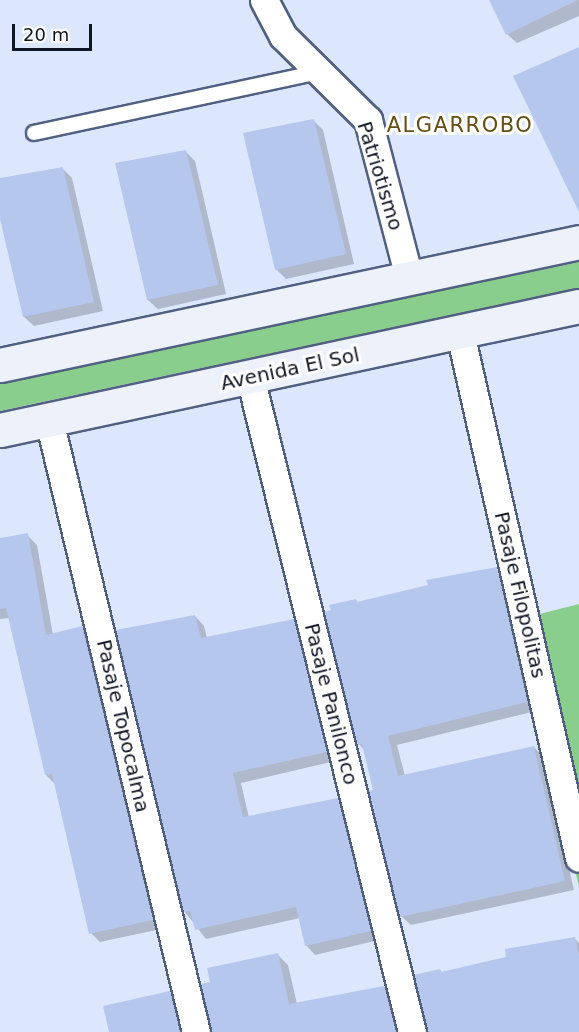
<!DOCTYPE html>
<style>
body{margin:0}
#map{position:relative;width:579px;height:1032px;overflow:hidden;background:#dce7fe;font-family:"DejaVu Sans",sans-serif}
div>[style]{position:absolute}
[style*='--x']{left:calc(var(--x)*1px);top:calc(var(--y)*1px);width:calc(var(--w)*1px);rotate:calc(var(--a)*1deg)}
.green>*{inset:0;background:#8ace8d}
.shadow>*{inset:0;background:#0003}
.building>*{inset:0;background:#b5c7ec}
.roads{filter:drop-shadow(2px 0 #516081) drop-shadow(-2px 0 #516081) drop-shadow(0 2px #516081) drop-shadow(0 -2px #516081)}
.lane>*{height:14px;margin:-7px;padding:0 7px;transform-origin:7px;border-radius:7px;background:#fff}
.street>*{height:27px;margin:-13.5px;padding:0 13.5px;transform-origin:13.5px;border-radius:13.5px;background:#fff}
.secondary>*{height:33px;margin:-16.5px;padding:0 16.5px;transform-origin:16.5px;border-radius:16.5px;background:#ecf1fa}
span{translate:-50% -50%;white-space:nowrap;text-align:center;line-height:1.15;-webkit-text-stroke:6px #fff;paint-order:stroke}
.street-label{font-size:20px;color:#101523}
.neighbourhood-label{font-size:21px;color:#664f14;letter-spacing:1.5px}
.scale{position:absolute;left:12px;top:24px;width:80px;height:27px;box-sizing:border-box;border:3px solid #101523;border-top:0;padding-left:8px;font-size:18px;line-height:21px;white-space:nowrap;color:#101523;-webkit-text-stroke:4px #fff;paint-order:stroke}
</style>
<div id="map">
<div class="green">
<i style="clip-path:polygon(579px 262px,579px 288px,0 411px,0 382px)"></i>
<i style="clip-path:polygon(579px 604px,579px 887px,516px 620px)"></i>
</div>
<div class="shadow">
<i style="clip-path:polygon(491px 0,579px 0,579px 16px,517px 43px,507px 34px)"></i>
<i style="clip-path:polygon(314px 121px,323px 130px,354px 264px,286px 279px,276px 269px)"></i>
<i style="clip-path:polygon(186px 152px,195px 161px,226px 294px,158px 309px,148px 300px)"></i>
<i style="clip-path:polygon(62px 168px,72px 178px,103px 311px,34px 326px,24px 317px,0 212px,0 180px)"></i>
<i style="clip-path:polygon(27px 535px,37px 545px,53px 635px,82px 628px,91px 637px,161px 929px,100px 942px,91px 933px,56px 785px,46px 775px,10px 618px,0 619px,0 540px)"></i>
<i style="clip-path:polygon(496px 569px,506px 578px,536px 711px,397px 745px,405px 776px,534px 747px,543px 757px,574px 890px,411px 925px,401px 916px,365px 751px,359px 744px,356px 600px,359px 603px)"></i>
<i style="clip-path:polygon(195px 616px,204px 626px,207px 638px,293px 621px,303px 630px,335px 761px,241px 783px,249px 818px,337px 800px,347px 810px,379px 940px,315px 955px,306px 945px,300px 918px,206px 939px,185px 912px)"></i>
<i style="clip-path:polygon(574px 938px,579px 943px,579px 1032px,428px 1032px,440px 970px,443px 973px,508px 958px)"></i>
<i style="clip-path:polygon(277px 954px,288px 965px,297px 1004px,384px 987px,395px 998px,403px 1032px,212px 1032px)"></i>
<i style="clip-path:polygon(170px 993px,180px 1004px,187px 1032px,110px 1032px)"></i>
</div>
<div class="building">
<i style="clip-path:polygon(489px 0,578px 0,506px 35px)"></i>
<i style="clip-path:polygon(579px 47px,579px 212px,513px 76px)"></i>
<i style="clip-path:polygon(314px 119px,346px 254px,275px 270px,243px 133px)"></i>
<i style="clip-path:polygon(186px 150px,218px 285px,147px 300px,115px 163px)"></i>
<i style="clip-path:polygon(63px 167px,94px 302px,23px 317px,0 219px,0 178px)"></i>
<i style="clip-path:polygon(28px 533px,46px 635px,82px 626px,153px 920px,89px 934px,52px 774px,45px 775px,6px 608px,0 609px,0 538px)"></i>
<i style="clip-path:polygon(497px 567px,527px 702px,388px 736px,398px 776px,534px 746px,565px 881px,400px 917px,369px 791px,373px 790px,362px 744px,357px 745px,324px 612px,331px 610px,329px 605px,356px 599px,357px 602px,428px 585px,426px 580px)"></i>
<i style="clip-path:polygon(195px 615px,201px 638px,294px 619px,327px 752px,233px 773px,243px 817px,338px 798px,371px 931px,305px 946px,296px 907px,195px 930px,190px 911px,183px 912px,116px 630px)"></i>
<i style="clip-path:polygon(575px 937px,579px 955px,579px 1032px,427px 1032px,414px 975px,440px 969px,441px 972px,506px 957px,505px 949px)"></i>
<i style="clip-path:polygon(278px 953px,289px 1004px,384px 986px,396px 1032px,211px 1032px,201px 984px,210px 982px,207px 968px)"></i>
<i style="clip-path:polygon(170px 991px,180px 1032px,109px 1032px,103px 1006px)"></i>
</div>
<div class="roads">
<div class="lane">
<i style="--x:34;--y:133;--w:291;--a:-12.1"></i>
</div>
<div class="street">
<i style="--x:264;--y:0;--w:41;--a:62.2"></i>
<i style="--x:283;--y:36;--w:120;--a:44.7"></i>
<i style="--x:368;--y:120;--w:166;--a:75.4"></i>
<i style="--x:460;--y:333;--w:538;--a:77.23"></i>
<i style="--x:250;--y:377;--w:675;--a:76.11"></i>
<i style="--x:49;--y:420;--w:629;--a:76.49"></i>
</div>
<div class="secondary">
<i style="--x:0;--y:365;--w:592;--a:-11.99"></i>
<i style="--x:0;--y:430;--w:592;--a:-12.09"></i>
</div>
</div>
<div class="street-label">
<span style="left:380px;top:176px;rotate:73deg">Patriotismo</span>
<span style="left:290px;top:369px;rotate:-12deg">Avenida El Sol</span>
<span style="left:520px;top:595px;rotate:77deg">Pasaje Filopolitas</span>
<span style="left:331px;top:704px;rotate:76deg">Pasaje Panilonco</span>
<span style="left:123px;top:726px;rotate:77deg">Pasaje Topocalma</span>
</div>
<div class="neighbourhood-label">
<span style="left:460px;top:125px">ALGARROBO</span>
</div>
<div class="scale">20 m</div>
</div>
